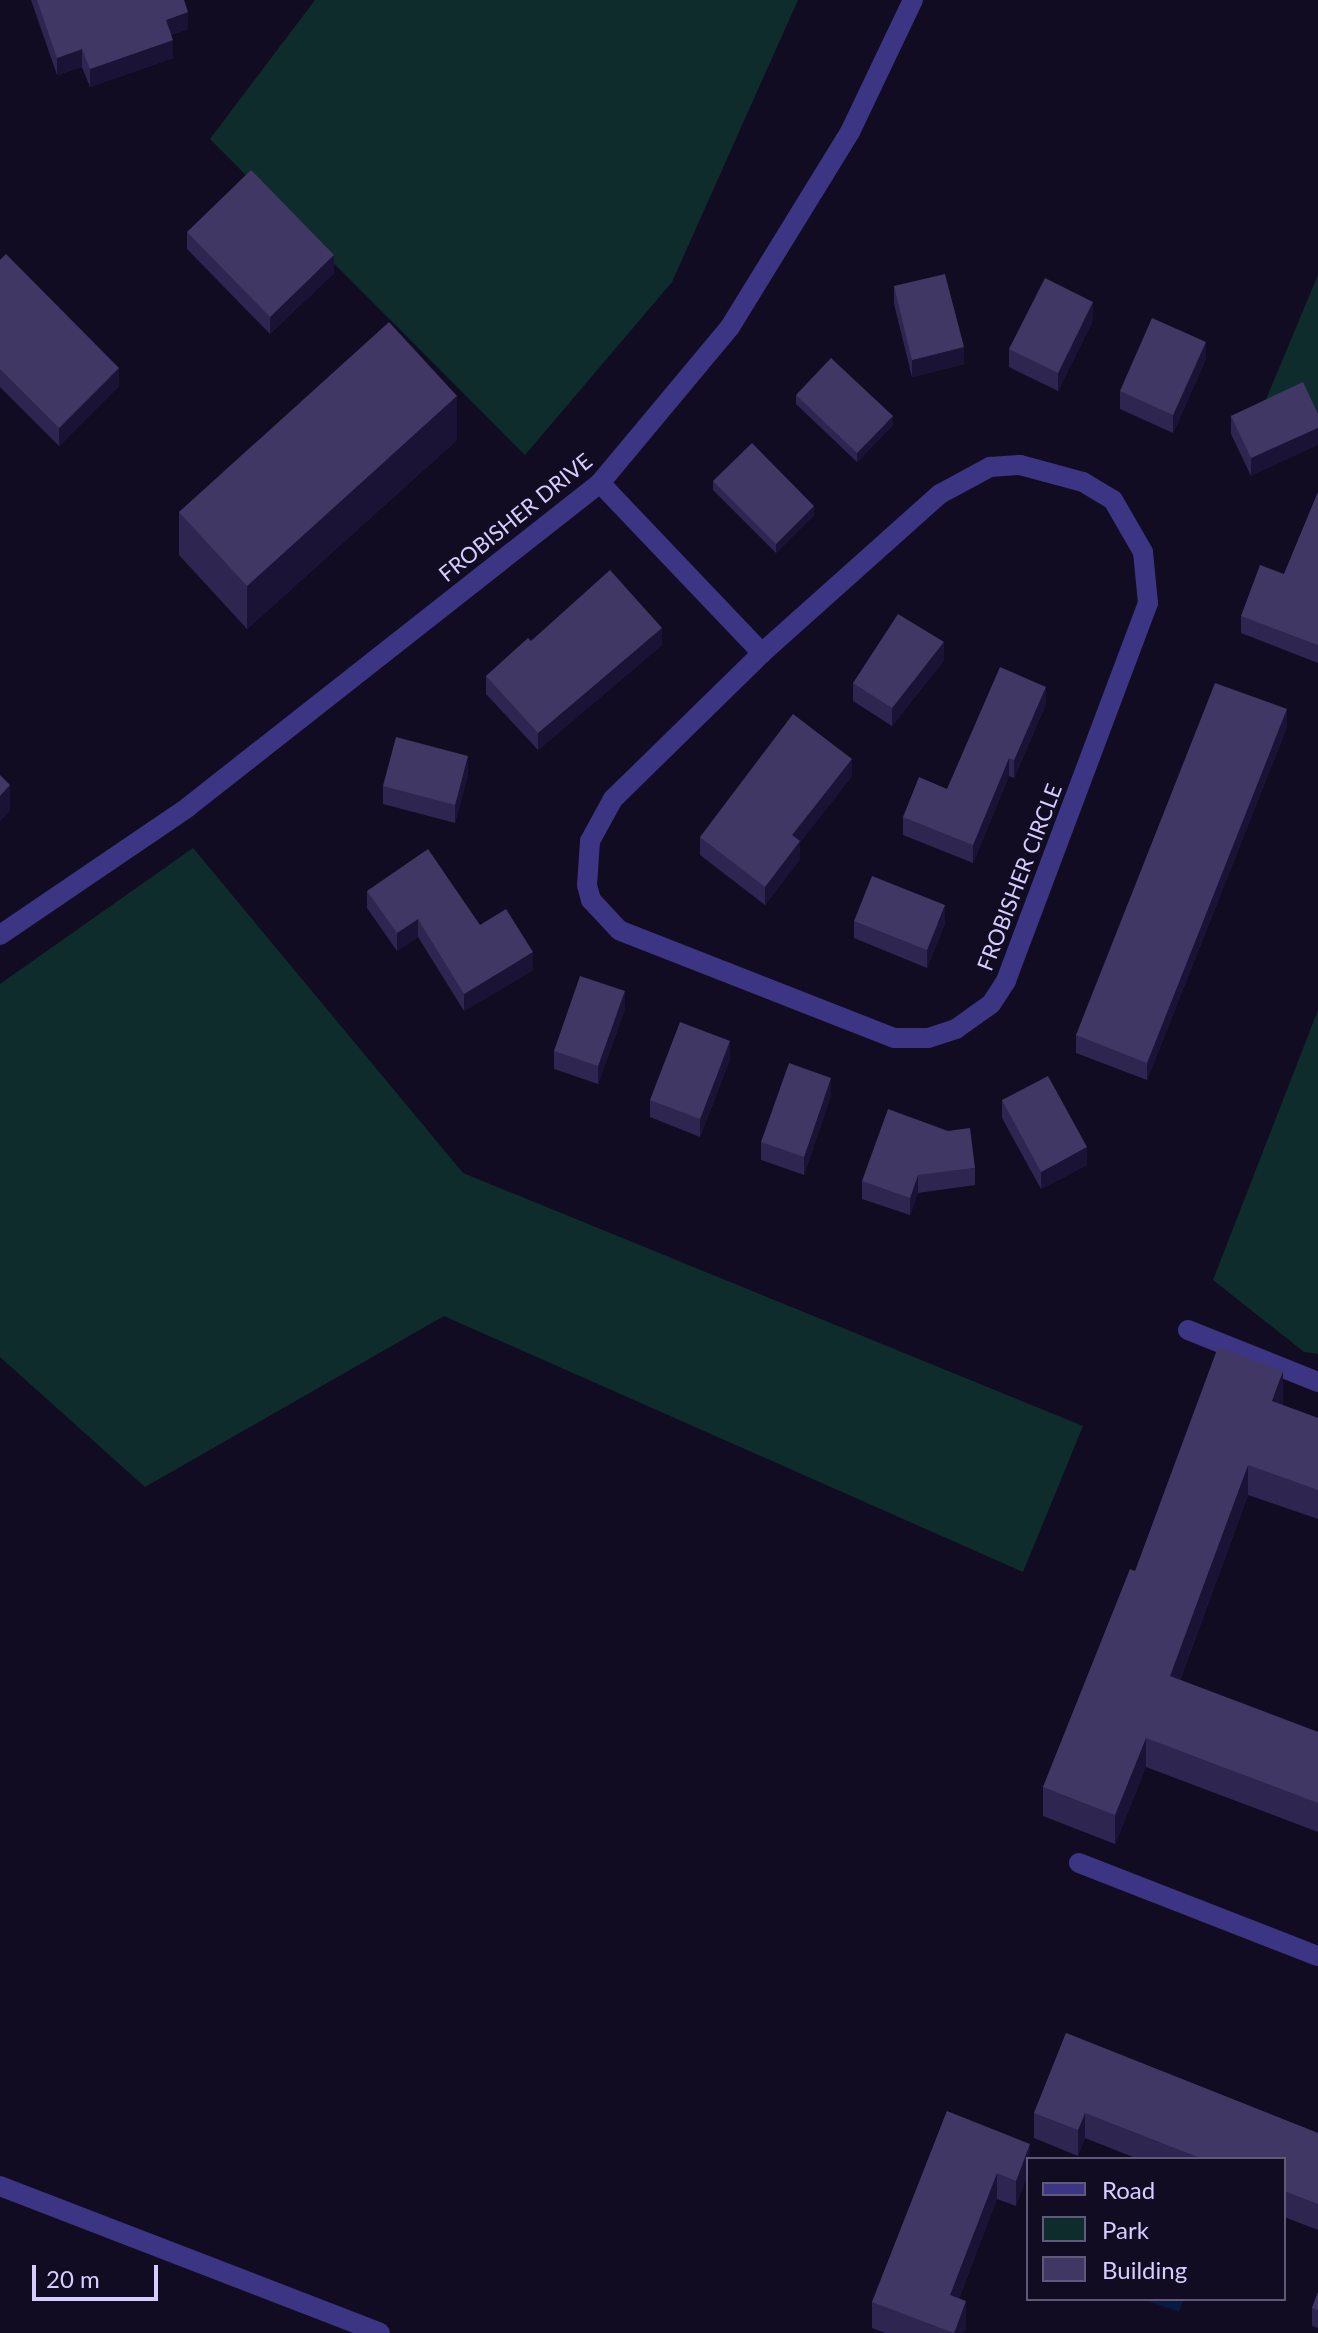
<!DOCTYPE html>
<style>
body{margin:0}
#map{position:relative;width:1318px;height:2333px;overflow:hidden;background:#110c22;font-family:Lato,sans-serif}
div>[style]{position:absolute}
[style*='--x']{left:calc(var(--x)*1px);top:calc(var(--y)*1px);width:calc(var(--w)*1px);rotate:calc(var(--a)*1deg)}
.green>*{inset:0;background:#0f2c2c}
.water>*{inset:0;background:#071a41}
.lane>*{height:20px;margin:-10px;padding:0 10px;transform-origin:10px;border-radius:10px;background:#3b3583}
.street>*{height:20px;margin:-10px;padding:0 10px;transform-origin:10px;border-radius:10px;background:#3b3583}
.wall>*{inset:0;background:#2f2551}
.shaded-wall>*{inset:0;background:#1b1336}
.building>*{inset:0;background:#403764}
span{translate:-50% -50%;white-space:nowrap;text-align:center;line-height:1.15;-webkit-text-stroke:8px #110c22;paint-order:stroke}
.street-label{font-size:22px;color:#d5ceff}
.legend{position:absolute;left:1026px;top:2157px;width:260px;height:144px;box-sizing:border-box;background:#110c22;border:2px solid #5f5a7a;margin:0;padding:10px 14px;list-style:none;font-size:24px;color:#d5ceff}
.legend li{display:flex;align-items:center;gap:16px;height:40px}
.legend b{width:40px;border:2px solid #5f5a7a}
.scale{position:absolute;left:32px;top:2265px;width:126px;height:36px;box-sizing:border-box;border:4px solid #d5ceff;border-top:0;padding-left:10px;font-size:24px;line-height:28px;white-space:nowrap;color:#d5ceff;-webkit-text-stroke:6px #110c22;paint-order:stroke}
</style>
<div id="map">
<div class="green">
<i style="clip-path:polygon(315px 0,798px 0,672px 282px,525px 455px,210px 139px)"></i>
<i style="clip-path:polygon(1318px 275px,1318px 426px,1264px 404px)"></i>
<i style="clip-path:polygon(193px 848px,463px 1173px,1083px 1426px,1023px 1572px,444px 1316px,145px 1487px,0 1357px,0 984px)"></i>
<i style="clip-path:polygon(1318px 1010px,1318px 1354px,1304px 1352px,1213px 1280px)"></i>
</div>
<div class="water">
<i style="clip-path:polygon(1142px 2299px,1184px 2299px,1179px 2312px)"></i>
</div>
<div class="lane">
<i style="--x:1188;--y:1330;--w:140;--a:21.8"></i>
<i style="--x:1079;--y:1863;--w:256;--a:21.3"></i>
</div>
<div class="street">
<i style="--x:1020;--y:465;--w:65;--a:15.1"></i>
<i style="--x:1083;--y:482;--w:35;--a:31"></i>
<i style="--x:1113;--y:500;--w:60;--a:60"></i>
<i style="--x:1143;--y:552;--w:51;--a:84.4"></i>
<i style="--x:1148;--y:603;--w:404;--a:110.6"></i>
<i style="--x:1006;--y:981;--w:27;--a:123"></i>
<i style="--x:991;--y:1004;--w:43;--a:144.5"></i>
<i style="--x:956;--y:1029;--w:29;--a:162"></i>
<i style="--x:928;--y:1038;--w:34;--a:180"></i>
<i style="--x:894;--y:1038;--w:295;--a:-158.6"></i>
<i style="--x:619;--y:930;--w:41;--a:-133"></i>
<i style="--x:591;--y:900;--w:16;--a:-105"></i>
<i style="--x:587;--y:885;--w:44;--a:-86.1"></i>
<i style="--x:590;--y:841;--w:48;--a:-61.3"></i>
<i style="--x:613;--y:799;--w:209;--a:-44.4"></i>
<i style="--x:762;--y:653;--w:239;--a:-41.8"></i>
<i style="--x:940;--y:494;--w:57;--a:-28.4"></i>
<i style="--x:990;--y:467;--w:30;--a:-4"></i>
<i style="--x:600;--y:483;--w:235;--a:46.4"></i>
<i style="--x:0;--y:935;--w:227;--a:-34.2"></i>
<i style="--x:188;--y:807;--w:524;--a:-38.18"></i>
<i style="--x:600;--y:483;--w:203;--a:-50.2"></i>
<i style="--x:730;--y:327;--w:229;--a:-58.4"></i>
<i style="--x:850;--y:132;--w:146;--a:-64.5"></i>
<i style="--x:0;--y:2186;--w:407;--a:21.1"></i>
</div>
<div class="wall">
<i style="clip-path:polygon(31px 0,184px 0,188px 29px,171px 35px,173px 58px,90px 87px,82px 67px,57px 75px)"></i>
<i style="clip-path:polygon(187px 232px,334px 273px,270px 334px,187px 249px)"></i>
<i style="clip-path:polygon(0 260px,119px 386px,59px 446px,0 387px)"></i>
<i style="clip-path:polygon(894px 286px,964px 364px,912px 377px,894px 304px)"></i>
<i style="clip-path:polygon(1093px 320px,1058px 391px,1009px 367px,1009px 349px)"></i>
<i style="clip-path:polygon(1206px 359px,1173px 433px,1120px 409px,1120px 391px)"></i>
<i style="clip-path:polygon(1303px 382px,1251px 476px,1231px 434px,1231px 416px)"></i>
<i style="clip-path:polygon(796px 395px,893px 425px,857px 462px,796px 404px)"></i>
<i style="clip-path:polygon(457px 440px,247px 629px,179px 555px,179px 512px)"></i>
<i style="clip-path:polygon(713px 481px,814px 515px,776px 553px,713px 490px)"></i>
<i style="clip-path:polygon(1318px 492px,1318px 663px,1241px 633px,1241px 616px,1284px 574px)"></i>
<i style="clip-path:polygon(531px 641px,662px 645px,538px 750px,486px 694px,486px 676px)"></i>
<i style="clip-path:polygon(944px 660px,892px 726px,853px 701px,853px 683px)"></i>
<i style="clip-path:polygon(1046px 704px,1014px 778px,1009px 776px,973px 863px,903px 835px,903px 817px,947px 789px)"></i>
<i style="clip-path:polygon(1287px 727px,1147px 1080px,1076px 1053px,1076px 1035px)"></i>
<i style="clip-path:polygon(468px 774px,455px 823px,383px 804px,383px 786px)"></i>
<i style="clip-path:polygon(852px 776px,800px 842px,800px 859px,765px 905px,700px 855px,700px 837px)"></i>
<i style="clip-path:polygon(367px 891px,480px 925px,533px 970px,464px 1011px,418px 937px,397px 951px,367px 908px)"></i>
<i style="clip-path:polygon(854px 921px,945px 923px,927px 968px,854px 938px)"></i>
<i style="clip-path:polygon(625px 1009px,598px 1084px,554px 1069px,554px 1051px)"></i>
<i style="clip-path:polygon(730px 1059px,700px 1137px,650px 1117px,650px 1100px)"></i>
<i style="clip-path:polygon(831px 1095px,804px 1175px,761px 1160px,761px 1142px)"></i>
<i style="clip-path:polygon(1002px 1100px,1087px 1165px,1041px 1189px,1002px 1118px)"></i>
<i style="clip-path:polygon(975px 1168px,975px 1185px,918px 1193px,910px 1215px,862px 1199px,862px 1181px)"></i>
<i style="clip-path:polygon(1283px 1400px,1282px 1405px,1318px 1418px,1318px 1519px,1248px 1495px,1180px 1680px,1318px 1732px,1318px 1832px,1146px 1767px,1115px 1844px,1043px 1816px,1043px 1787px,1135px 1571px)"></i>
<i style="clip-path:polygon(1066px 2033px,1318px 2133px,1318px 2230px,1284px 2217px,1284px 2159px,1138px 2159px,1085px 2138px,1078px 2156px,1034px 2138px,1034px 2113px)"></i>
<i style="clip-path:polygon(947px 2111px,1030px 2159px,1016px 2206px,997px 2199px,959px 2298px,966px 2327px,963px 2333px,885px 2333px,872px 2328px,872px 2302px)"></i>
<i style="clip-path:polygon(1318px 2292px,1318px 2328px,1312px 2326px,1312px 2308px)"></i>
</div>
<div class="shaded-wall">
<i style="clip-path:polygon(188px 12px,188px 29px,166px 37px,166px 20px)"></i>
<i style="clip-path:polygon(173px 40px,173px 58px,90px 87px,90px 69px)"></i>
<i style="clip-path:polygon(82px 49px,82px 67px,57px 75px,57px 58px)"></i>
<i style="clip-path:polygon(334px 255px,334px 273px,270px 334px,270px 317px)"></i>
<i style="clip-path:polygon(1093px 302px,1093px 320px,1058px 391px,1058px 373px)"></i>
<i style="clip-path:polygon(1206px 342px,1206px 359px,1173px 433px,1173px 415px)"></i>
<i style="clip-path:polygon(964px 347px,964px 364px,912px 377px,912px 360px)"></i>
<i style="clip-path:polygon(119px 368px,119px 386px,59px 446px,59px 428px)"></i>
<i style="clip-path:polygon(457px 396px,457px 440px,247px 629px,247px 586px)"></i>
<i style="clip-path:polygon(893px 416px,893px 425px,857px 462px,857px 453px)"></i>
<i style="clip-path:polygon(1318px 428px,1318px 445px,1251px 476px,1251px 458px)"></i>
<i style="clip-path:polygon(814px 506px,814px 515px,776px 553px,776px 544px)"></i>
<i style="clip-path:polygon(662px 628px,662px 645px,538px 750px,538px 733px)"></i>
<i style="clip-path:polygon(944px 642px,944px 660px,892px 726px,892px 708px)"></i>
<i style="clip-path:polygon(1046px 687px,1046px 704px,1014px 778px,1014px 760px)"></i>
<i style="clip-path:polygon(1287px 709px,1287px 727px,1147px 1080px,1147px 1063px)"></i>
<i style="clip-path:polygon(468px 756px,468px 774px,455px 823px,455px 805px)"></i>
<i style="clip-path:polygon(1009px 758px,1009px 776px,973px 863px,973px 845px)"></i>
<i style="clip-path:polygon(852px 759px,852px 776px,800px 842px,800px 859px,765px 905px,765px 887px,792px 835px)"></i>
<i style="clip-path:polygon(10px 785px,10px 811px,0 821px,0 796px)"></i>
<i style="clip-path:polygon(945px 905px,945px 923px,927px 968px,927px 950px)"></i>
<i style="clip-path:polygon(418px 919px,418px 937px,397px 951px,397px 933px)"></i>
<i style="clip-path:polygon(533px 952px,533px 970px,464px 1011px,464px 994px)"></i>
<i style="clip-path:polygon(625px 991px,625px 1009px,598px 1084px,598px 1066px)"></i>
<i style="clip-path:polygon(730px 1041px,730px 1059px,700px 1137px,700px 1119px)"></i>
<i style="clip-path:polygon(831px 1078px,831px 1095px,804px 1175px,804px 1157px)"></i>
<i style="clip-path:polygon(1087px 1147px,1087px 1165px,1041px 1189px,1041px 1172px)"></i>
<i style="clip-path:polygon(918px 1175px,918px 1193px,910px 1215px,910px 1198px)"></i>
<i style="clip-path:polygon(1283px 1371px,1283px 1400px,1272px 1431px,1272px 1401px)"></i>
<i style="clip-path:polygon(1248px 1465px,1248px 1495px,1170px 1706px,1170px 1676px)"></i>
<i style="clip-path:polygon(1146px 1738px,1146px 1767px,1115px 1844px,1115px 1815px)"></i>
<i style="clip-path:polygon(1085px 2113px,1085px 2138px,1078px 2156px,1078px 2130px)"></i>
<i style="clip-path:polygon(1030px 2144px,1030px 2159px,1028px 2159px,1028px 2175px,1016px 2206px,1016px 2181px)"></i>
<i style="clip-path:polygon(997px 2173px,997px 2199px,950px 2321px,950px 2295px)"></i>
<i style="clip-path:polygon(966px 2301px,966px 2327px,963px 2333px,954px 2333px)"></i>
</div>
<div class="building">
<i style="clip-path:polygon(37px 0,184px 0,188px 12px,166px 20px,173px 40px,90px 69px,82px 49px,57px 58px)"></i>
<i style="clip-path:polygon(251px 170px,334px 255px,270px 317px,187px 232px)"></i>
<i style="clip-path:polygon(6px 254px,119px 368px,59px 428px,0 369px,0 260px)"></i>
<i style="clip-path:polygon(945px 274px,964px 347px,912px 360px,894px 286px)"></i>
<i style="clip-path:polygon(1045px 278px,1093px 302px,1058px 373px,1009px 349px)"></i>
<i style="clip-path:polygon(1152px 318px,1206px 342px,1173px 415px,1120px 391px)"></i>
<i style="clip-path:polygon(389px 322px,457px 396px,247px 586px,179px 512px)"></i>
<i style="clip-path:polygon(831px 358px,893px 416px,857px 453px,796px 395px)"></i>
<i style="clip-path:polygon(1303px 382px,1318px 414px,1318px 428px,1251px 458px,1231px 416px)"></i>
<i style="clip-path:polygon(752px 443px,814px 506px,776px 544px,713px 481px)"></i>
<i style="clip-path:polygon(1318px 492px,1318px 645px,1241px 616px,1260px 565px,1284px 574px)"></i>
<i style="clip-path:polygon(610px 570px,662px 628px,538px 733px,486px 676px,528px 638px,531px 641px)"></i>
<i style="clip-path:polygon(898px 614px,944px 642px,892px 708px,853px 683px)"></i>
<i style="clip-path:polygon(1000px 667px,1046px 687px,1014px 760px,1009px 758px,973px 845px,903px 817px,919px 777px,947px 789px)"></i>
<i style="clip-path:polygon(1215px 683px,1287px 709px,1147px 1063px,1076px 1035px)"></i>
<i style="clip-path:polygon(793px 714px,852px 759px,792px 835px,800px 841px,765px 887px,700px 837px)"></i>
<i style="clip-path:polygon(396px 737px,468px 756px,455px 805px,383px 786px)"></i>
<i style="clip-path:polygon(0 775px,10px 785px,0 796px)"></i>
<i style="clip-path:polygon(428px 849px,480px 925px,506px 909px,533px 952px,464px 994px,418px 919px,397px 933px,367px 891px)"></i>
<i style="clip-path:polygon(872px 876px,945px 905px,927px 950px,854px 921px)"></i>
<i style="clip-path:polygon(580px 976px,625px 991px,598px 1066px,554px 1051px)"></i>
<i style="clip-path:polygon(680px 1022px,730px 1041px,700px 1119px,650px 1100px)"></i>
<i style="clip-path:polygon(789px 1063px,831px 1078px,804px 1157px,761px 1142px)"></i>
<i style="clip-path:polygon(1048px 1076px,1087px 1147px,1041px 1172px,1002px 1100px)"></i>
<i style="clip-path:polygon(888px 1109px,948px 1131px,970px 1128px,975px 1168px,918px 1175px,910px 1198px,862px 1181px)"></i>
<i style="clip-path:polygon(1218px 1347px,1283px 1371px,1272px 1401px,1318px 1418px,1318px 1490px,1248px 1465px,1170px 1676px,1318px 1732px,1318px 1803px,1146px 1738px,1115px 1815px,1043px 1787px,1130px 1569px,1135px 1571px)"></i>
<i style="clip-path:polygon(1066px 2033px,1318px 2133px,1318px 2204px,1284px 2191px,1284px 2159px,1203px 2159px,1085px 2113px,1078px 2130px,1034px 2113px)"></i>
<i style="clip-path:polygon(947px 2111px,1030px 2144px,1016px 2181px,997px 2173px,950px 2295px,966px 2301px,954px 2333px,872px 2302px)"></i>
<i style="clip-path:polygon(1318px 2292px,1318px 2310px,1312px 2308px)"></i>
</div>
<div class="street-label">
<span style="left:515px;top:517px;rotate:-39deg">FROBISHER DRIVE</span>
<span style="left:1019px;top:877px;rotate:-69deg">FROBISHER CIRCLE</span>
</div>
<ul class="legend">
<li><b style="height:10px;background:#3b3583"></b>Road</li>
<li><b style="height:22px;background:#0f2c2c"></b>Park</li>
<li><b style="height:22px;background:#403764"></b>Building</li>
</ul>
<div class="scale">20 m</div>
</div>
